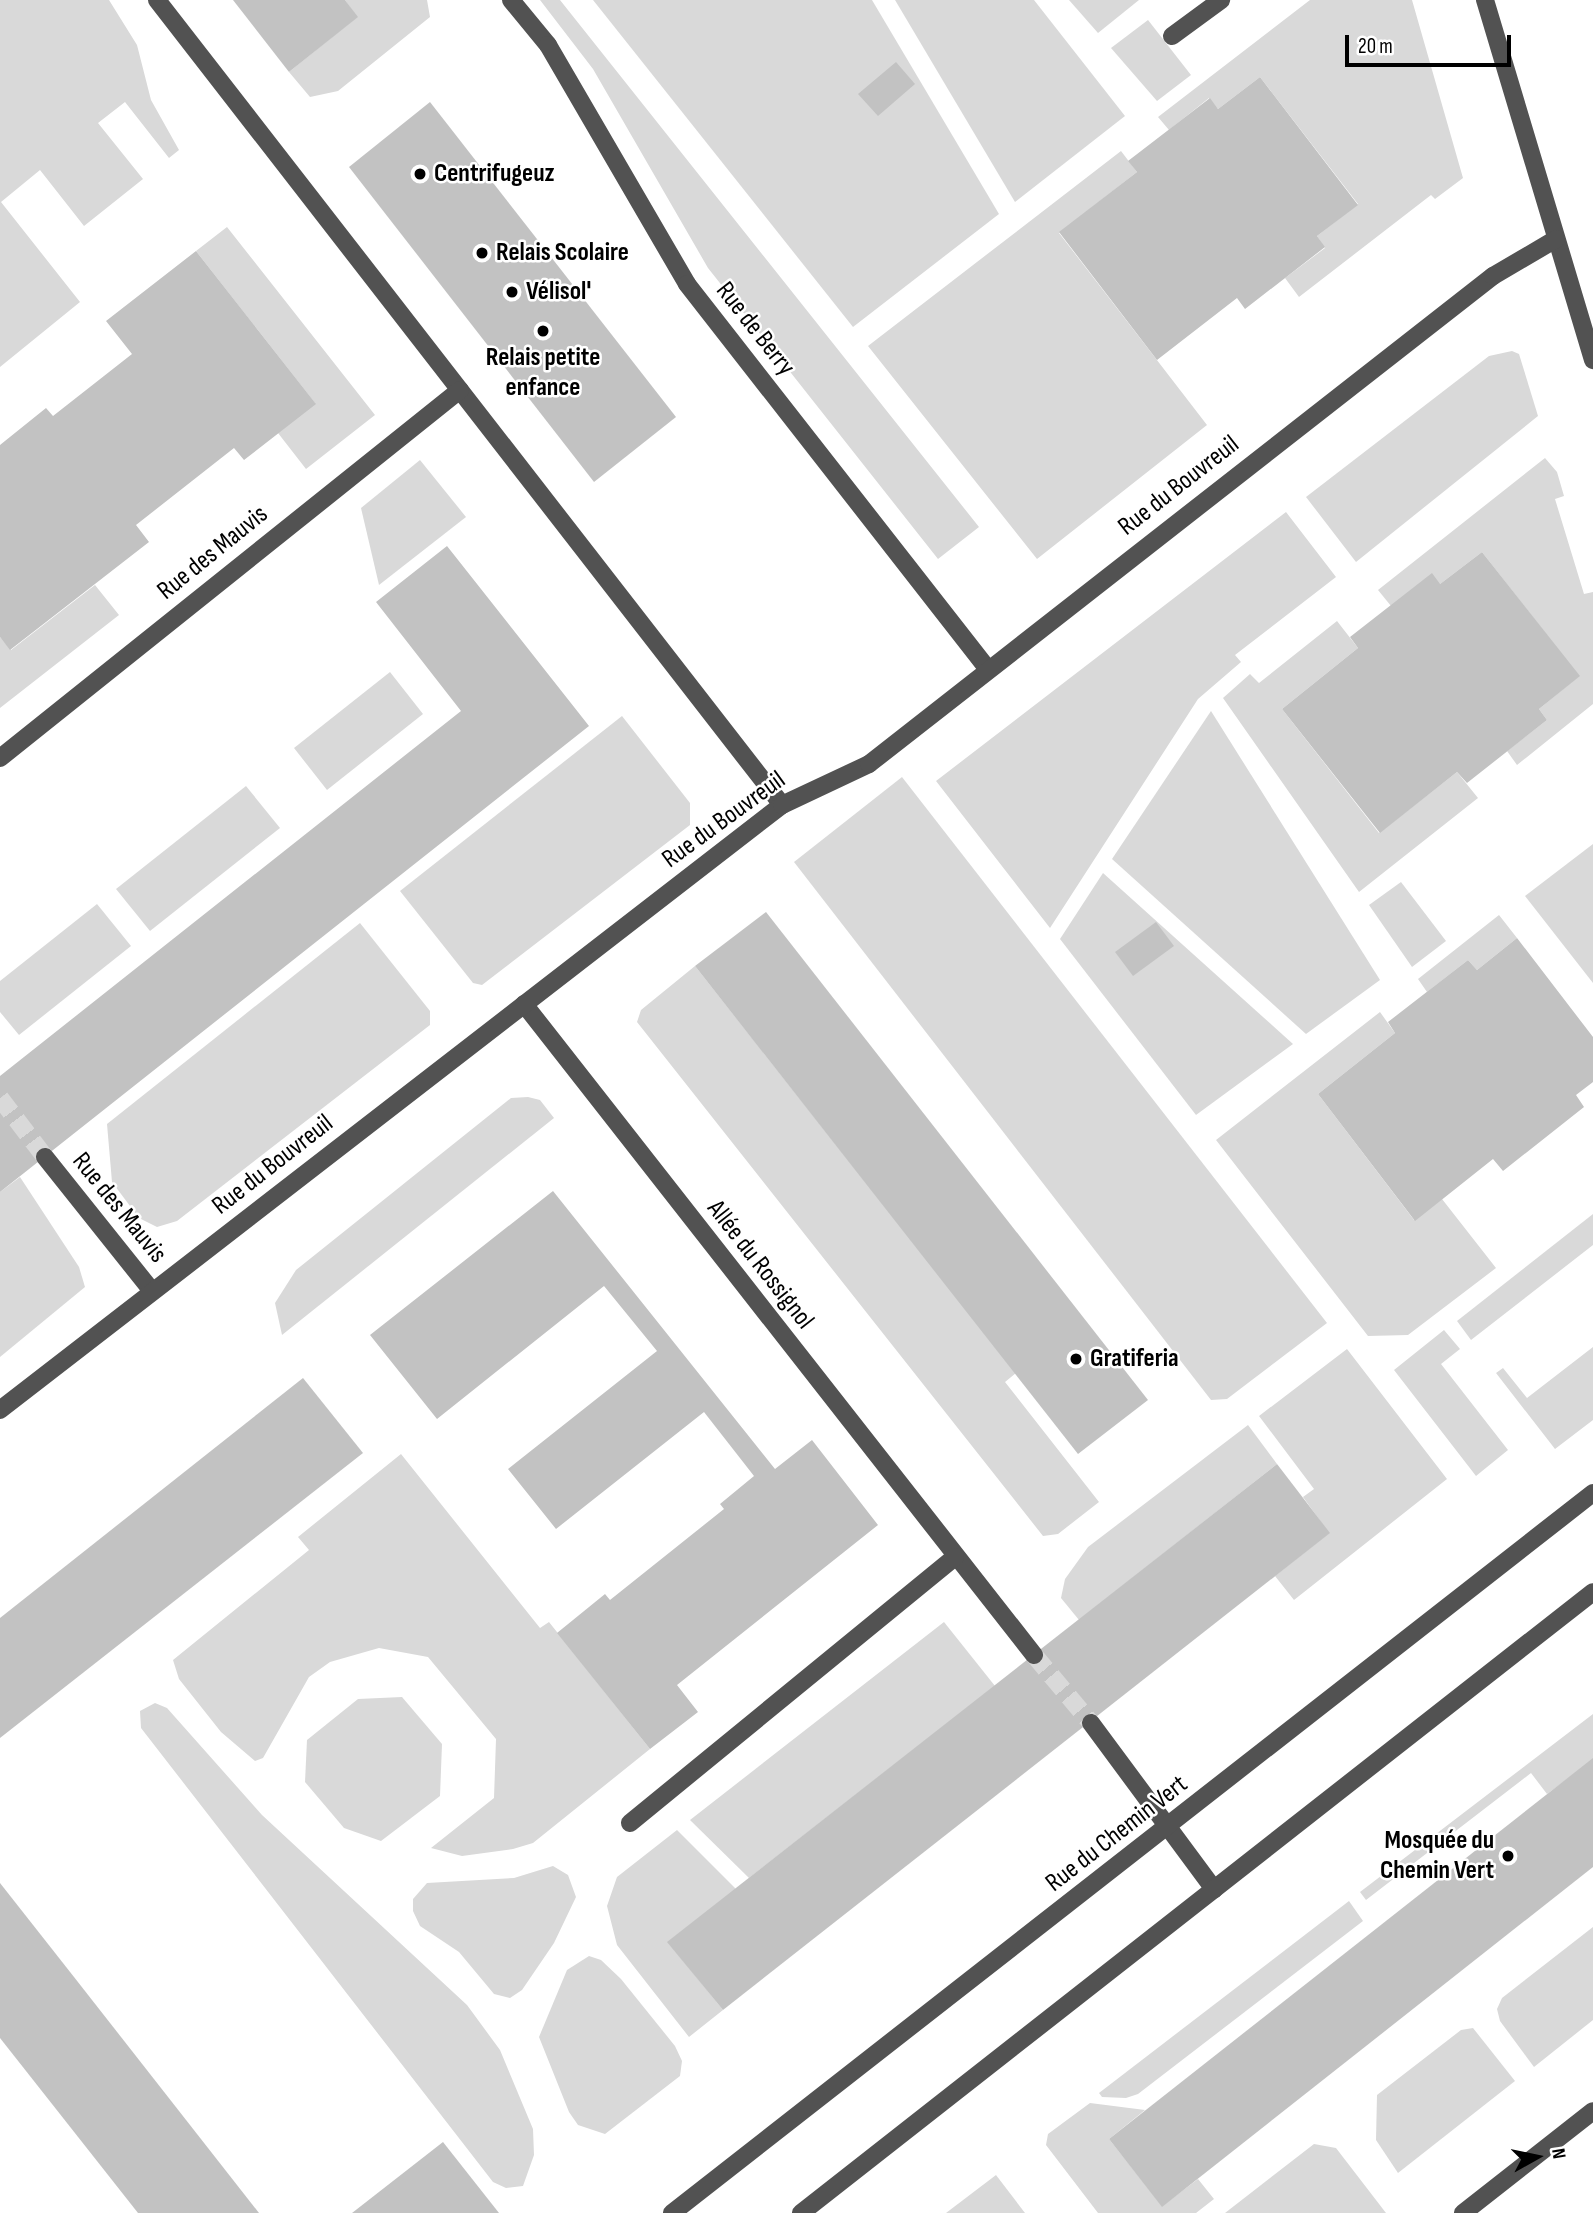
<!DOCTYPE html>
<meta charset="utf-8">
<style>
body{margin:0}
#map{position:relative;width:1593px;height:2213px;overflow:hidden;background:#fff;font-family:"Sofia Sans Condensed",sans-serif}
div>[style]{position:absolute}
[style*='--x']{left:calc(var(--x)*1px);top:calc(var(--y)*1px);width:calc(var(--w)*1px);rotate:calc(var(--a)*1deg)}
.green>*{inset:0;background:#d9d9d9}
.building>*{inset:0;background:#c2c2c2}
.minor-tunnel>*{height:18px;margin-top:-9px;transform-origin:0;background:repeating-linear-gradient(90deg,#d9d9d9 0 18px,transparent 0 27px)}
.minor>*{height:18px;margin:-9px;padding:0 9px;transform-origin:9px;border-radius:9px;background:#525252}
.dots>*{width:19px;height:19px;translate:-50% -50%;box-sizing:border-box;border:4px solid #fff;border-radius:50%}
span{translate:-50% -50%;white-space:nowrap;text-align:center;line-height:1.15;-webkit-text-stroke:5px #fff;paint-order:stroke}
.poi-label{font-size:26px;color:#000;font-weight:700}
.left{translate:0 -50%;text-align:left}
.right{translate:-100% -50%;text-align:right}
.street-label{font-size:26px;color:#000}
.north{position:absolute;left:1502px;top:2122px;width:70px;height:70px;-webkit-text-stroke:5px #fff;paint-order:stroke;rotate:81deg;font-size:19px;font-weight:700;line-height:28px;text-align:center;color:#000}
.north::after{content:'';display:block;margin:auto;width:24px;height:32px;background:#000;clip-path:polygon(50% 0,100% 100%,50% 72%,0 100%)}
.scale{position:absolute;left:1345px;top:35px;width:166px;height:32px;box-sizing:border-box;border:4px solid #000;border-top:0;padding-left:9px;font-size:21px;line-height:24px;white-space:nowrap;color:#000;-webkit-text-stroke:5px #fff;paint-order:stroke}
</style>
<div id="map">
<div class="green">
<i style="clip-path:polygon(0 0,109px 0,137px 45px,151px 100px,179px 150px,169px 158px,125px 102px,98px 123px,143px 179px,84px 226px,40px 170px,1px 202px,80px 302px,0 367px)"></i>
<i style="clip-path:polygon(345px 0,427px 0,430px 17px,338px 91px,310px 97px,289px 72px,357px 17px)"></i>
<i style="clip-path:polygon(540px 0,560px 0,979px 527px,938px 559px,708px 268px,593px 69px)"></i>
<i style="clip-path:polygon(593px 0,872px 0,999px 214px,853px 327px)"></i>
<i style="clip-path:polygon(895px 0,1034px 0,1125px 116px,1015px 202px)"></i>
<i style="clip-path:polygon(1069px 0,1139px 0,1098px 33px)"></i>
<i style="clip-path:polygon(1310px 0,1412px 0,1463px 178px,1435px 199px,1431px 195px,1299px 297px,1285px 278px,1325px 248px,1317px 236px,1358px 204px,1260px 77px,1218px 109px,1209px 98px,1169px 130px,1158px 117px)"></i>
<i style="clip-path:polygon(1148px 20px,1191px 75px,1157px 101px,1111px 48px)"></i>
<i style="clip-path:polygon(1121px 151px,1137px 172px,1059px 233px,1207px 425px,1037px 559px,868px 346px)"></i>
<i style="clip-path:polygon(227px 227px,375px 415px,306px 469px,278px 433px,315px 403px,196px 251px)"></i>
<i style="clip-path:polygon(1512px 351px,1519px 354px,1538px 416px,1356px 562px,1306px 497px,1489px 356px)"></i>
<i style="clip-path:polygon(1545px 458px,1557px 472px,1564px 496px,1555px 499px,1584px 594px,1593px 592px,1593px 704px,1517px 765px,1507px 751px,1547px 720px,1539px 709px,1579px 676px,1482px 552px,1440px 584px,1391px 606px,1378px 590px)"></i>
<i style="clip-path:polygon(420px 460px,466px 517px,379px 585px,361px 508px)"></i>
<i style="clip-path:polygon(1286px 512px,1336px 577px,1235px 655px,1241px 662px,1198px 699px,1050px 928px,936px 781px)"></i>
<i style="clip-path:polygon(95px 585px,119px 615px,0 708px,0 637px,11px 650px)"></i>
<i style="clip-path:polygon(1337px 621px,1358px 648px,1282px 709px,1379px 833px,1457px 772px,1478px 798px,1359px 892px,1223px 698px,1250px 674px,1259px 683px)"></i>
<i style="clip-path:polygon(390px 672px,423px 714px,327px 790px,294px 748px)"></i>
<i style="clip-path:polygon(1211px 711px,1380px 980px,1306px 1034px,1112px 859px)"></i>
<i style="clip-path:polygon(622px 716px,690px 803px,690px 825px,482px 985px,473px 983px,400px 891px)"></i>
<i style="clip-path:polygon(902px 777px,1327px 1323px,1227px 1399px,1211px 1400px,794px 862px)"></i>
<i style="clip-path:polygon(246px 786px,280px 828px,150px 931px,116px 889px)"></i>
<i style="clip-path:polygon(1593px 844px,1593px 983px,1525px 896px)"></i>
<i style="clip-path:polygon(1103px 873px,1293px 1044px,1196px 1115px,1060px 939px)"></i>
<i style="clip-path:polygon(1401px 882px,1446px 941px,1412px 967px,1369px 905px)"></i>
<i style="clip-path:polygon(97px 904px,131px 946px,19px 1035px,0 1012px,0 981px)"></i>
<i style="clip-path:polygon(1499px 915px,1517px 938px,1477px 970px,1468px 960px,1427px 992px,1418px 979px)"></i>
<i style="clip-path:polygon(360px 923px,430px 1011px,430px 1025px,177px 1221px,157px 1227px,139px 1218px,112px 1182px,107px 1124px)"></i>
<i style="clip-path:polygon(695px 966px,1016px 1373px,1005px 1382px,1099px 1502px,1058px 1534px,1043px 1536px,637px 1022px,641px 1010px)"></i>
<i style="clip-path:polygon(1380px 1012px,1395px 1033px,1318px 1094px,1414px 1220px,1442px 1199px,1496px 1268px,1408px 1335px,1368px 1336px,1216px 1140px)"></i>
<i style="clip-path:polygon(528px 1097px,540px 1100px,554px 1118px,282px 1335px,275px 1303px,296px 1270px,511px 1098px)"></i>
<i style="clip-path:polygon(20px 1177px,79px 1267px,85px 1287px,0 1357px,0 1192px)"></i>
<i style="clip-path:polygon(1593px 1214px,1593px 1245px,1471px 1340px,1457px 1321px)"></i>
<i style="clip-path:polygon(1444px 1330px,1460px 1349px,1441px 1364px,1508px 1450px,1476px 1476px,1394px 1370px)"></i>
<i style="clip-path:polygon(1593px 1347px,1593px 1420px,1555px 1449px,1496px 1373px,1503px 1368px,1527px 1398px)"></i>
<i style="clip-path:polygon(1347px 1349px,1447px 1479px,1294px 1600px,1275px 1576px,1329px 1533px,1303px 1497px,1314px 1489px,1259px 1416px)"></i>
<i style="clip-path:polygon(1248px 1425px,1277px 1464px,1079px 1620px,1061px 1598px,1065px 1579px,1088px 1547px)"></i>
<i style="clip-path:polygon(401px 1454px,540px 1628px,549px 1622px,650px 1749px,533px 1843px,513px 1849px,462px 1856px,431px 1848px,494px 1798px,496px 1739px,428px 1657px,379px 1648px,330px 1662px,309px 1677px,263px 1758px,255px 1761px,221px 1732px,179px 1679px,173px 1660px,309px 1550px,298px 1537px)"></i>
<i style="clip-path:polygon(944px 1622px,995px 1686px,749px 1878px,690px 1820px)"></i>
<i style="clip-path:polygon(402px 1697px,442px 1744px,440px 1796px,381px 1841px,344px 1828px,305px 1782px,307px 1740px,358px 1699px)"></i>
<i style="clip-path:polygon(155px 1703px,167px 1708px,262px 1815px,467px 2005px,500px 2050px,533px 2129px,534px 2155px,523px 2186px,506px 2188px,493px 2182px,141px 1728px,140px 1711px)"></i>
<i style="clip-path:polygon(1593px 1714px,1593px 1760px,1547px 1794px,1531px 1773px,1366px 1900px,1360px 1892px)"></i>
<i style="clip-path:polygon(677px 1830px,736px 1889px,668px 1942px,723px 2010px,689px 2037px,617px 1945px,607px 1906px,617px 1877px)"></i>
<i style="clip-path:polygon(553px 1866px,568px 1875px,576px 1897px,554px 1943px,522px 1990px,510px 1998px,494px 1994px,459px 1952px,420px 1926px,413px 1911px,413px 1899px,427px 1883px,514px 1878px)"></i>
<i style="clip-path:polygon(1349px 1901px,1363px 1921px,1138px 2094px,1126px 2098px,1102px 2097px,1099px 2093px)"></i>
<i style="clip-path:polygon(1593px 1927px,1593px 2020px,1534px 2067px,1500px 2021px,1497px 2009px,1502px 1998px)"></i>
<i style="clip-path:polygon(589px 1956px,601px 1960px,621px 1979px,675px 2046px,682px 2061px,680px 2076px,605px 2134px,578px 2125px,569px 2112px,539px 2037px,567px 1970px)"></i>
<i style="clip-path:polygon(1473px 2028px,1515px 2081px,1398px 2173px,1376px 2140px,1377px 2095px,1461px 2030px)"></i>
<i style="clip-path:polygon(1090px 2103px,1145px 2110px,1109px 2139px,1162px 2206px,1198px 2179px,1214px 2199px,1196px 2213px,1098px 2213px,1046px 2145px,1048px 2134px)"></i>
<i style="clip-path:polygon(1314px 2144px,1336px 2148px,1386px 2213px,1225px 2213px)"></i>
<i style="clip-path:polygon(996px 2175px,1025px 2213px,946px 2213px)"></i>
</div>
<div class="building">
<i style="clip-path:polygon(233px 0,345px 0,358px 17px,289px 72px)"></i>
<i style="clip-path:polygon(896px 62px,915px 84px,878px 116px,858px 94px)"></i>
<i style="clip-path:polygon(1260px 77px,1358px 205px,1317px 236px,1325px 247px,1245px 309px,1237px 298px,1157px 360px,1059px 232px,1137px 172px,1128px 161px,1210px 98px,1218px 109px)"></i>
<i style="clip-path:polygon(430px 102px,676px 417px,594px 482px,349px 167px)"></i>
<i style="clip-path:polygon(196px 251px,316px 404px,244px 460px,234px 448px,136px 525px,149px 542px,10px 650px,0 637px,0 445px,46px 408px,53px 416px,132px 354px,106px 321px)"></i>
<i style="clip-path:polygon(447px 546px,589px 726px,0 1192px,0 1076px,461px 711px,376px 602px)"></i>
<i style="clip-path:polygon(1482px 552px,1580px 676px,1539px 709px,1547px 720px,1467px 783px,1457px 772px,1380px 833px,1282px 709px,1358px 648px,1350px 637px,1432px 573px,1440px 584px)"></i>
<i style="clip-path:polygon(766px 912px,1148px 1400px,1078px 1454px,695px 966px)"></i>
<i style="clip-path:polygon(1156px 922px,1174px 946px,1133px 976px,1115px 952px)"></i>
<i style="clip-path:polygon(1517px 938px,1593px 1037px,1593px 1082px,1576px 1095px,1584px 1107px,1503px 1171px,1493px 1159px,1415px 1221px,1318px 1094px,1395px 1033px,1388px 1022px,1468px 960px,1477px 970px)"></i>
<i style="clip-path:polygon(553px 1191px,775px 1469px,812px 1440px,878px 1525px,677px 1685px,698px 1712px,650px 1749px,557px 1633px,605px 1594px,610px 1600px,724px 1509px,720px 1504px,754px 1476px,704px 1412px,556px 1529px,508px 1469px,657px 1351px,604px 1286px,437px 1419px,370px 1335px)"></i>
<i style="clip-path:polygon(303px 1378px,363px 1453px,0 1738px,0 1618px)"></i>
<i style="clip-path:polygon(1277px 1464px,1330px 1533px,723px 2010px,667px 1942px)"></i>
<i style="clip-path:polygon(1593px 1758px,1593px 1867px,1162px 2207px,1109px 2139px)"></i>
<i style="clip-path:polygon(0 1883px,74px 1977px,259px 2213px,138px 2213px,0 2038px)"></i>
<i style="clip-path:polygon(443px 2142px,499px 2213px,352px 2213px)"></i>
</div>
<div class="minor-tunnel">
<i style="--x:0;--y:1098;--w:74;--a:52.7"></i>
<i style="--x:1034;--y:1655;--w:89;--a:50"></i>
</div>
<div class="minor">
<i style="--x:157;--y:0;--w:1019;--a:52.17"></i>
<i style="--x:511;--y:0;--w:58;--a:50.6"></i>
<i style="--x:548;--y:45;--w:276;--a:59.8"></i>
<i style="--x:687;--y:284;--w:489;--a:52"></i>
<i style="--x:1485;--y:0;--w:376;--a:73.3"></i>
<i style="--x:1172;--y:36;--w:61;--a:-36.3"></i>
<i style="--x:0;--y:758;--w:589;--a:-38.66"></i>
<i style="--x:524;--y:1004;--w:827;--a:51.92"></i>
<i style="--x:45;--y:1157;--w:171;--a:51.4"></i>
<i style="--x:0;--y:1410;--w:989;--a:-37.73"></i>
<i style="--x:782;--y:805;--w:96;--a:-25.2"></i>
<i style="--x:869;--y:764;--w:792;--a:-38.03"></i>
<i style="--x:1493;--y:276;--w:73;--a:-30.4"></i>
<i style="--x:1091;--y:1723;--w:207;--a:53.5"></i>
<i style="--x:630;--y:1823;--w:420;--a:-39.3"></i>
<i style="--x:672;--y:2213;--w:1169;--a:-38.02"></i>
<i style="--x:801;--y:2213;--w:1006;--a:-38.1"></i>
<i style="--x:1463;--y:2213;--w:165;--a:-38.1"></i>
</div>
<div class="dots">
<i style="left:420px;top:174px;background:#000"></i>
<i style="left:482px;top:253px;background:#000"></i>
<i style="left:512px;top:292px;background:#000"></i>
<i style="left:543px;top:331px;background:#000"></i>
<i style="left:1076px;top:1359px;background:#000"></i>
<i style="left:1508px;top:1856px;background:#000"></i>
</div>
<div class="poi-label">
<span class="left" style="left:434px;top:174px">Centrifugeuz</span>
<span class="left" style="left:496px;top:253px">Relais Scolaire</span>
<span class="left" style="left:526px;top:292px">Vélisol'</span>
<span style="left:543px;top:373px">Relais petite<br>enfance</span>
<span class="left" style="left:1090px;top:1359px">Gratiferia</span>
<span class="right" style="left:1494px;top:1856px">Mosquée du<br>Chemin Vert</span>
</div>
<div class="street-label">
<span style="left:755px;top:329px;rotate:52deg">Rue de Berry</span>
<span style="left:1179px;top:486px;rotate:-38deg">Rue du Bouvreuil</span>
<span style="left:213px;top:553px;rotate:-39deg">Rue des Mauvis</span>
<span style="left:724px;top:820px;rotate:-36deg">Rue du Bouvreuil</span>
<span style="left:273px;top:1165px;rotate:-38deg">Rue du Bouvreuil</span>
<span style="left:119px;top:1208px;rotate:51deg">Rue des Mauvis</span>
<span style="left:760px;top:1265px;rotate:52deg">Allée du Rossignol</span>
<span style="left:1117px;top:1834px;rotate:-38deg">Rue du Chemin Vert</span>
</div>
<div class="north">N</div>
<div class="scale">20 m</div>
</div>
